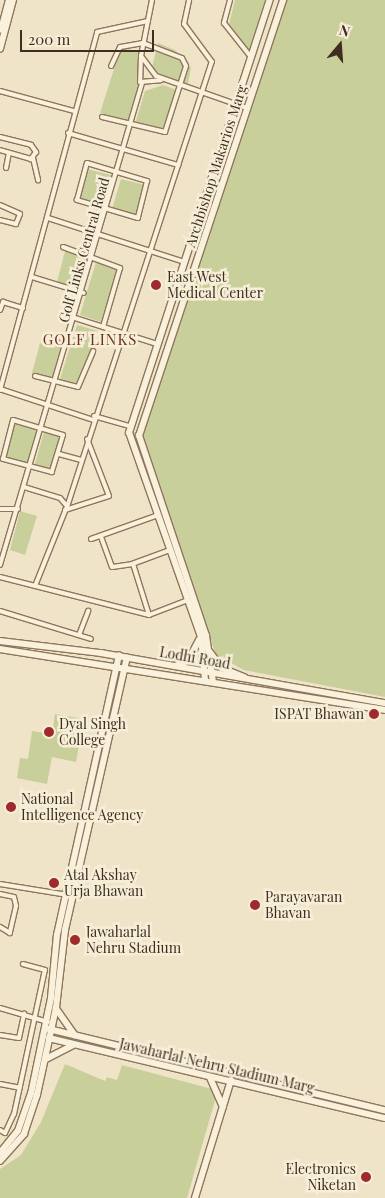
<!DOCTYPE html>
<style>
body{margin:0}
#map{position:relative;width:385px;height:1198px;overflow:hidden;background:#f0e4c8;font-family:"Playfair Display",serif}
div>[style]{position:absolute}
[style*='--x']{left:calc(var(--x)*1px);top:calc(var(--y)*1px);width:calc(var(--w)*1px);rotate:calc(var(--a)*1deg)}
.green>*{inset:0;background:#c9cf9b}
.roads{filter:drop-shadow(1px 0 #8d765c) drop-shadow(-1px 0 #8d765c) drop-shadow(0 1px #8d765c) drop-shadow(0 -1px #8d765c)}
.street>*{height:4px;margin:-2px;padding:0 2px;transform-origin:2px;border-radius:2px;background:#faf1dc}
.secondary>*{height:5.5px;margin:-2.75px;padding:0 2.75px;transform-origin:2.75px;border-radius:2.75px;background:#faf1dc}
.dots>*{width:14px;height:14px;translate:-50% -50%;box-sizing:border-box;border:2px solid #f7eed8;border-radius:50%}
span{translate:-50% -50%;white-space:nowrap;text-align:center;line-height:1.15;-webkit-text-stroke:5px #f7eed8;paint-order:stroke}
.street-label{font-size:14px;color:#3d2e20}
.poi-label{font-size:14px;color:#3d2e20}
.left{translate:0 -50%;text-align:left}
.right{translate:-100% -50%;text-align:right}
.neighbourhood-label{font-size:15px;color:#6b2e1e;letter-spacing:1px}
.north{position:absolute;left:315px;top:20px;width:50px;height:50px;-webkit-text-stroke:4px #f7eed8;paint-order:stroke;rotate:18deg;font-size:14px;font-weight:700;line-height:20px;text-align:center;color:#3d2e20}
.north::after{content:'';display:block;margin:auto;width:18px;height:22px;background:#3d2e20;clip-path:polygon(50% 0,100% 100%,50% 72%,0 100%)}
.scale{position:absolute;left:20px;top:30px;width:134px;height:22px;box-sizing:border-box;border:2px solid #3d2e20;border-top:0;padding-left:6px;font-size:15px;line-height:18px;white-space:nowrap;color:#3d2e20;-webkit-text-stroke:4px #f7eed8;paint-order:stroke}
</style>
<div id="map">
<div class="green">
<i style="clip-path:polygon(235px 0,265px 0,249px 50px,229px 24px)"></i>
<i style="clip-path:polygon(285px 0,385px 0,385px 697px,244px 670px,216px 655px,142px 448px,143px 429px)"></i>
<i style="clip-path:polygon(158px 43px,175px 50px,191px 67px,188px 84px,162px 76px,152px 67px)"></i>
<i style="clip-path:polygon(121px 47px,138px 52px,138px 88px,129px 123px,100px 113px)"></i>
<i style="clip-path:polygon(163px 85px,177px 90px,164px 133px,135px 124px,145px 91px)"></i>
<i style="clip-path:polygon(87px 169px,115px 176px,106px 207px,80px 199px)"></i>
<i style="clip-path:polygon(121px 179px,145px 185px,137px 217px,112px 209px)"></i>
<i style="clip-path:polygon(65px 251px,91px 259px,81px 290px,57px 282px)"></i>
<i style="clip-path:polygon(96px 262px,117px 268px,101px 322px,80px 315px)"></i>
<i style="clip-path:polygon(77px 325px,98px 331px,80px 386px,60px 379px)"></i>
<i style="clip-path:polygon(40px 343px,62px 348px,53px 379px,32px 373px)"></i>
<i style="clip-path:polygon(14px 422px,38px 428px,27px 464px,5px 458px)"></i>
<i style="clip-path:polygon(44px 432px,62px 437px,52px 471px,34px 467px)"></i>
<i style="clip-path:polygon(20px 511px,37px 516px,25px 555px,10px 550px)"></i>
<i style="clip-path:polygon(55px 714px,84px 719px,76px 762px,52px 757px,47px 784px,17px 778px,20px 758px,28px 759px,32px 731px,52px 734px)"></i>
<i style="clip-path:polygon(65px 1064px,105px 1081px,107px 1077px,117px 1080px,122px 1065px,212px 1089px,216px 1097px,187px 1198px,0 1198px,0 1169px,21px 1155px,41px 1122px)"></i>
</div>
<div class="roads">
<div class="street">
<i style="--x:152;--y:0;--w:57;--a:101.1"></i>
<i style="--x:141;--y:56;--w:25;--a:53"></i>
<i style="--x:156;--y:76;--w:96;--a:19.4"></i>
<i style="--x:230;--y:0;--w:24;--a:105"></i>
<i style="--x:224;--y:23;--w:43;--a:51.5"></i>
<i style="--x:141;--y:56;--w:26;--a:92"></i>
<i style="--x:140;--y:82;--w:21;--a:-5"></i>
<i style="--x:0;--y:91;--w:77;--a:15.1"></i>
<i style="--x:102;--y:117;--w:65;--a:13.4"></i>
<i style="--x:165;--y:132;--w:69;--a:-72.3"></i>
<i style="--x:186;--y:66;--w:9;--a:-117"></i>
<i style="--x:182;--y:58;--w:42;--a:-159"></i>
<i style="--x:143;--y:43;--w:23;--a:170"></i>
<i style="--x:120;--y:47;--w:21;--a:115"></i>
<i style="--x:68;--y:133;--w:115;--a:16.2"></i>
<i style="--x:0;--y:137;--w:32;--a:14"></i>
<i style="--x:31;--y:145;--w:9;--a:54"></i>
<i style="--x:36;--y:152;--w:9;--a:126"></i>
<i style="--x:31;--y:159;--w:32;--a:-164"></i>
<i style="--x:33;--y:158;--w:23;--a:77"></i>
<i style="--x:87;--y:163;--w:63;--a:16.7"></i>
<i style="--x:147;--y:181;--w:38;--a:104"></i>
<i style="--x:138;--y:218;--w:64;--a:-163.6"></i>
<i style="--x:77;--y:200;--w:38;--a:-75"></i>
<i style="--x:6;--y:168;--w:15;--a:-79"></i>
<i style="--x:0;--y:205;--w:22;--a:24"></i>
<i style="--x:20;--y:214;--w:11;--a:112"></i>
<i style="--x:16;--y:224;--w:16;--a:-166"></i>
<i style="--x:48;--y:218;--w:143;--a:17.9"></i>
<i style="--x:63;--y:247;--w:61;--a:20.2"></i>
<i style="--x:120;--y:268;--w:61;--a:106.1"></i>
<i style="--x:32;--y:277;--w:54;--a:17.1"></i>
<i style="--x:0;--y:310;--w:9;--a:-69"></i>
<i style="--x:3;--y:302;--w:21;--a:17"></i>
<i style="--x:75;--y:318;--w:86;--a:17.6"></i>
<i style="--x:52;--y:336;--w:11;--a:49"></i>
<i style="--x:59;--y:344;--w:11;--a:-22"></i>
<i style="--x:35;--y:376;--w:44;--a:14.3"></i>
<i style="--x:78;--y:387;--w:39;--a:-67"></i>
<i style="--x:0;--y:389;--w:98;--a:18.4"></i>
<i style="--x:0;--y:390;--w:371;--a:-74.8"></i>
<i style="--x:97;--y:32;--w:52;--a:-12.2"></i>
<i style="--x:94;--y:416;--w:37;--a:16"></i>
<i style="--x:13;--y:420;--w:52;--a:16.7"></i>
<i style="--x:63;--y:435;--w:39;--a:107"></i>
<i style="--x:52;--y:472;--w:51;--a:-165.1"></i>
<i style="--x:3;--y:459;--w:40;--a:-75.6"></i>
<i style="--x:59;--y:454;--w:23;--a:15"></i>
<i style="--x:24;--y:487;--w:38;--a:17"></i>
<i style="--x:60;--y:498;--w:11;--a:49"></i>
<i style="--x:0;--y:509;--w:18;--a:0"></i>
<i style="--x:65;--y:510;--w:46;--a:-17.7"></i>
<i style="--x:109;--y:496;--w:61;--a:-111.1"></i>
<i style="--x:91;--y:539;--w:71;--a:-19.7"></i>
<i style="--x:132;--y:564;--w:40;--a:-20.2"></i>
<i style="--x:0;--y:565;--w:502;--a:-73.58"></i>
<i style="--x:0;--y:577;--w:154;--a:14.3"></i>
<i style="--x:149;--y:615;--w:53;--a:-107.4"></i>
<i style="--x:133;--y:564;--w:21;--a:172"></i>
<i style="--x:112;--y:567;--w:33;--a:-110"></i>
<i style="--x:35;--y:586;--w:88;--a:-68.1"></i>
<i style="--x:68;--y:504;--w:465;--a:-72"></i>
<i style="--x:212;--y:62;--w:47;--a:-126.4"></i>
<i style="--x:184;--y:24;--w:25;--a:-78"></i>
<i style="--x:0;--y:611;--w:95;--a:17.1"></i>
<i style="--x:149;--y:615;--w:42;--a:-21"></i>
<i style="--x:79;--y:635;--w:26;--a:-69"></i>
<i style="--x:0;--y:884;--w:75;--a:9.2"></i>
<i style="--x:0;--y:894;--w:14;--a:12"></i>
<i style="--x:14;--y:897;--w:9;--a:77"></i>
<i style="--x:16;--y:906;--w:28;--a:103"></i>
<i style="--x:10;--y:933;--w:12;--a:-149"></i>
<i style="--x:0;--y:1008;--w:50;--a:16.3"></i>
<i style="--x:0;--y:1035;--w:19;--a:9"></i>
<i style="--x:19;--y:1038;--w:25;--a:-78"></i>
<i style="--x:0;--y:1084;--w:20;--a:11"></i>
<i style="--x:0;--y:1130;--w:6;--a:31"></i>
<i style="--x:5;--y:1133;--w:21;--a:-65"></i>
<i style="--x:14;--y:1114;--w:147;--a:-77.9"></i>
<i style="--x:45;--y:970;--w:23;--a:-165"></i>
</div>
<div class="secondary">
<i style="--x:1;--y:30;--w:31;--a:-75"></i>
<i style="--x:0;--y:49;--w:51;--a:-75.1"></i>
<i style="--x:0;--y:641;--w:102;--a:6.8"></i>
<i style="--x:101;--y:653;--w:288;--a:10"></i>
<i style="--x:0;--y:649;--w:390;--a:9"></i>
<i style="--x:210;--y:652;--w:20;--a:53"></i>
<i style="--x:222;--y:668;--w:24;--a:22"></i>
<i style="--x:175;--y:666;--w:14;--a:-21"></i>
<i style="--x:188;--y:661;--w:24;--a:-62"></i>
<i style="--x:205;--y:680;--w:43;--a:-95.3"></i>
<i style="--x:201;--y:637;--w:216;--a:-109.4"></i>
<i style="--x:129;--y:433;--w:455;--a:-72"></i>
<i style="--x:213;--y:682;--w:47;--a:-98.7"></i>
<i style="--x:206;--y:636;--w:211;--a:-108.5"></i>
<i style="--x:139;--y:436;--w:459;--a:-71.7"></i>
<i style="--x:56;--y:1008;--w:33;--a:55"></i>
<i style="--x:49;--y:1029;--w:346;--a:13.6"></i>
<i style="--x:49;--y:1038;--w:345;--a:13.4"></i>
<i style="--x:46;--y:1059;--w:30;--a:-27"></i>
<i style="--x:211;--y:1079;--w:30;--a:66"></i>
<i style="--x:0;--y:1153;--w:28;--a:-51"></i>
<i style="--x:18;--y:1131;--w:39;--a:-71"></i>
<i style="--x:31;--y:1094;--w:98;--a:-78.2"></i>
<i style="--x:51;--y:998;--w:63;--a:-84.6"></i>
<i style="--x:57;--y:935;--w:286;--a:-77.5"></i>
<i style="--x:0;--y:1161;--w:36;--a:-48"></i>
<i style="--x:24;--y:1134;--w:41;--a:-71.6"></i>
<i style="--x:37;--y:1095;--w:89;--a:-77.7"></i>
<i style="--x:56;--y:1008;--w:79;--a:-83.4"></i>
<i style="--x:65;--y:930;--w:279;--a:-77.2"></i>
<i style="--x:195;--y:1198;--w:123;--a:-73"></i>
</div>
</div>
<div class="dots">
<i style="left:156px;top:285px;background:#9e2a2b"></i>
<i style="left:374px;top:714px;background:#9e2a2b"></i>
<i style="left:49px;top:732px;background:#9e2a2b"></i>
<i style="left:11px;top:807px;background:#9e2a2b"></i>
<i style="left:54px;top:883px;background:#9e2a2b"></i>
<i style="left:255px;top:905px;background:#9e2a2b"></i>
<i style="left:75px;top:940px;background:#9e2a2b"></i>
<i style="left:366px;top:1177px;background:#9e2a2b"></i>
</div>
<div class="street-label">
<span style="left:216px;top:166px;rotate:-72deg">Archbishop Makarios Marg</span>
<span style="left:84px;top:250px;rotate:-74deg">Golf Links Central Road</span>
<span style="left:195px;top:658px;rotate:10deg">Lodhi Road</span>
<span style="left:217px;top:1066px;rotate:13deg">Jawaharlal Nehru Stadium Marg</span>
</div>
<div class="poi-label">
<span class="left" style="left:167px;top:285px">East West<br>Medical Center</span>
<span class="right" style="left:364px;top:714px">ISPAT Bhawan</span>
<span class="left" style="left:59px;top:732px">Dyal Singh<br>College</span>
<span class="left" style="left:21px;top:807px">National<br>Intelligence Agency</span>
<span class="left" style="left:64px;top:883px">Atal Akshay<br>Urja Bhawan</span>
<span class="left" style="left:265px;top:905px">Parayavaran<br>Bhavan</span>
<span class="left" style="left:86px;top:940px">Jawaharlal<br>Nehru Stadium</span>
<span class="right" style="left:356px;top:1177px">Electronics<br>Niketan</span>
</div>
<div class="neighbourhood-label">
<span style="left:90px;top:340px">GOLF LINKS</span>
</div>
<div class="north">N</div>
<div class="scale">200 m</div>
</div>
